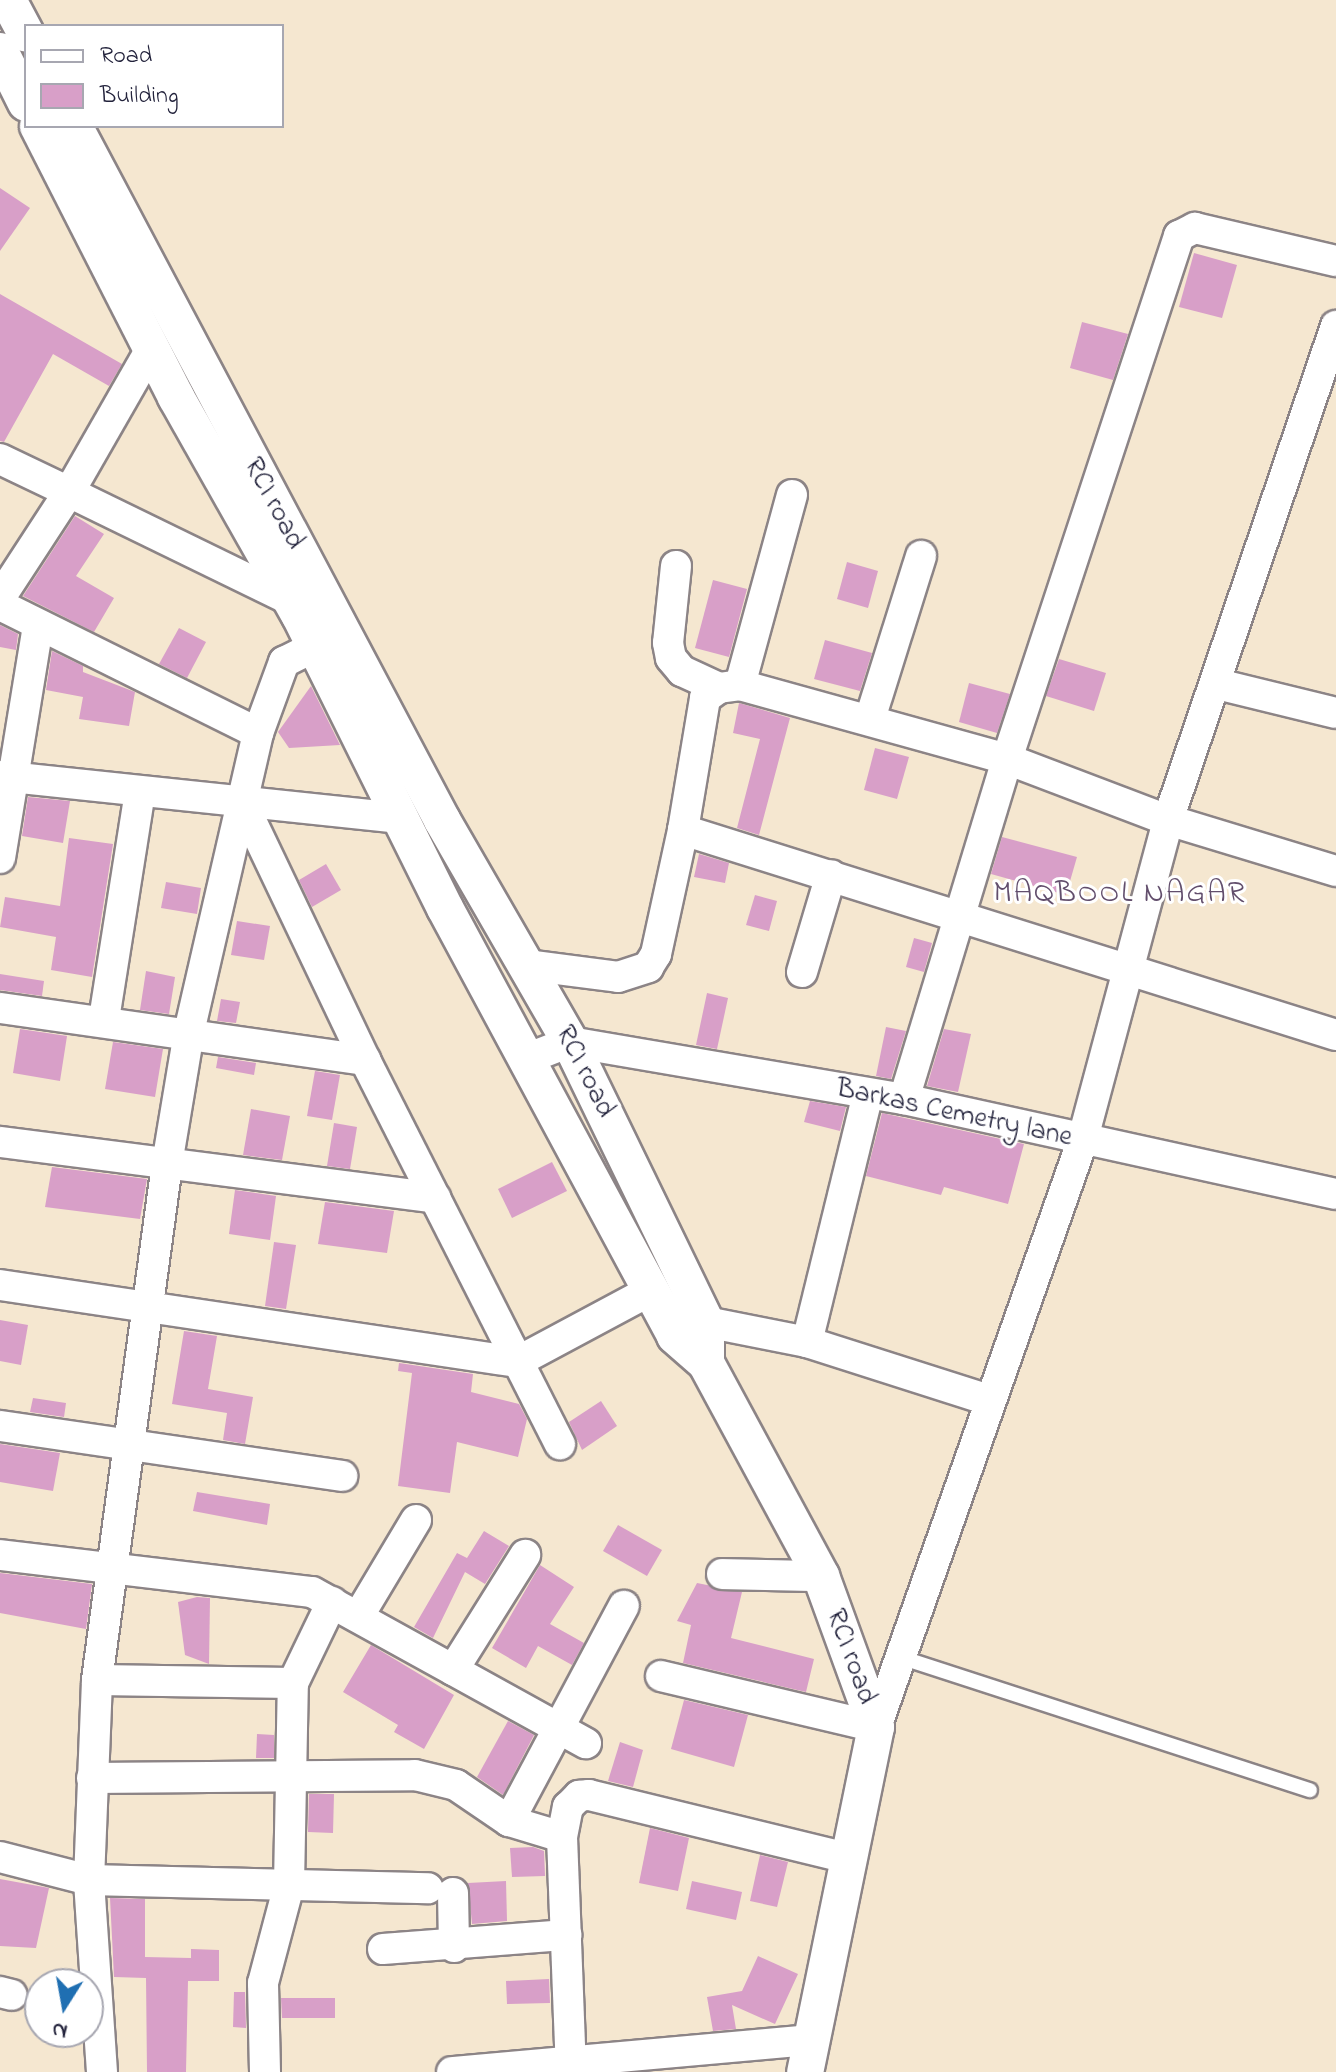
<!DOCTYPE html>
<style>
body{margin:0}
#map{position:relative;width:1336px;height:2072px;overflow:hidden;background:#f5e7d0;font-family:"Indie Flower",sans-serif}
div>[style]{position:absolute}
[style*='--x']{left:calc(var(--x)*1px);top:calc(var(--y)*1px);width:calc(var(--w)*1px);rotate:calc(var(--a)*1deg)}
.building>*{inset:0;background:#d89fc8}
.roads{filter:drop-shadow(2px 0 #8c8486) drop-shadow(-2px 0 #8c8486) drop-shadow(0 2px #8c8486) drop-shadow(0 -2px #8c8486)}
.service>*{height:14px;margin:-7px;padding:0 7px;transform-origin:7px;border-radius:7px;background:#fff}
.minor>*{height:30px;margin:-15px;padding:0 15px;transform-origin:15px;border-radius:15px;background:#fff}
.tertiary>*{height:36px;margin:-18px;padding:0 18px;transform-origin:18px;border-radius:18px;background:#fff}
span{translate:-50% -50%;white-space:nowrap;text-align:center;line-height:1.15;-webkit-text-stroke:6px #fff;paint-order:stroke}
.street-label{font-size:28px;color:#22223b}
.neighbourhood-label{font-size:30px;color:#624e6c;letter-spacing:2px}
.legend{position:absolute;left:24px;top:24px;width:260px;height:104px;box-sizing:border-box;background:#fff;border:2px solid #a7a7b1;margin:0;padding:10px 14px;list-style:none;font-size:24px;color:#22223b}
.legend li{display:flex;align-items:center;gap:16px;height:40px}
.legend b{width:40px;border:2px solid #a7a7b1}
.north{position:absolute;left:24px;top:1968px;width:80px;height:80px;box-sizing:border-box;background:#fff;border:2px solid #a7a7b1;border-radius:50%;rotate:191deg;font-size:22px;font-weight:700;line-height:32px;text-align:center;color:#22223b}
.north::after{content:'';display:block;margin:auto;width:28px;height:36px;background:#1f6fb2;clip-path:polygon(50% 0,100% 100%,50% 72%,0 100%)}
</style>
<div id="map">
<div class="building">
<i style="clip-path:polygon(0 188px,30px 208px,0 251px)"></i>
<i style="clip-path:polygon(1194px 253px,1237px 265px,1222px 318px,1179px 307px)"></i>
<i style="clip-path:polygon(0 294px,122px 364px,109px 386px,53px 354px,4px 442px,0 441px)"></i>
<i style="clip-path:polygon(1082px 322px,1128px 334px,1113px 380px,1070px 368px)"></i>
<i style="clip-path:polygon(75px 516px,104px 534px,76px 576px,114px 598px,94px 632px,23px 596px)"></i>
<i style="clip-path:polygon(847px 562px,878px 571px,868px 608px,837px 599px)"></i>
<i style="clip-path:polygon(713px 580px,747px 589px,729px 657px,695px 648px)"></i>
<i style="clip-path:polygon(0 625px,18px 634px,16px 650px,0 647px)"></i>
<i style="clip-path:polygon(179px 628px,206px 642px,187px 678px,159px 664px)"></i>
<i style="clip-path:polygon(825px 640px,872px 653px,860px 691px,814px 679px)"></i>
<i style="clip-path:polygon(52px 651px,83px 666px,83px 672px,135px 692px,129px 726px,79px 719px,83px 697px,46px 690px)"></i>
<i style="clip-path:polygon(1059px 659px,1106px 673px,1094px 711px,1046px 696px)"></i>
<i style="clip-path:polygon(969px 683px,1010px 694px,997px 733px,959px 722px)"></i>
<i style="clip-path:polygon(311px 686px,340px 745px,289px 748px,278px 732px)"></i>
<i style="clip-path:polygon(739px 703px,790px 718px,759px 835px,737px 828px,760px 739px,733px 733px)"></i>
<i style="clip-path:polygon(875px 748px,909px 757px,897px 799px,864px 790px)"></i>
<i style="clip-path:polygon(28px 797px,70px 801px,63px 843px,22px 836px)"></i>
<i style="clip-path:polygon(1002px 837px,1077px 857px,1066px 895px,991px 874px)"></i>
<i style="clip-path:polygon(69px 838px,113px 844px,92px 977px,51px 970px,56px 937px,0 927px,5px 897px,60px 906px)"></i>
<i style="clip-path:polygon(699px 854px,729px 863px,725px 883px,694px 877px)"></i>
<i style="clip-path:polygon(326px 864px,341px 890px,312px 907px,299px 880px)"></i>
<i style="clip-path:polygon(166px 882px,201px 888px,197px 914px,161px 908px)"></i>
<i style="clip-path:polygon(755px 895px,777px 901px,769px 931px,746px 925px)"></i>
<i style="clip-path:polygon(237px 921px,270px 926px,264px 960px,231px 955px)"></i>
<i style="clip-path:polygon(914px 938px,932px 943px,924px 972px,906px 967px)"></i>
<i style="clip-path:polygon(146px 971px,175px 977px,169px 1014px,140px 1010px)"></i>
<i style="clip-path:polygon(0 974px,44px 981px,42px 996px,0 990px)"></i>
<i style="clip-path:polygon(707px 993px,728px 998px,717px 1049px,696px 1045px)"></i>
<i style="clip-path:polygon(221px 999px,240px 1002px,236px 1023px,217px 1021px)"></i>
<i style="clip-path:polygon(886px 1027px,906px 1031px,891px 1079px,876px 1076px)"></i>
<i style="clip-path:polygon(20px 1029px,67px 1036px,60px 1081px,13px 1073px)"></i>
<i style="clip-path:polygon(944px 1029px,971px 1034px,958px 1092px,927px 1086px)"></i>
<i style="clip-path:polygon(113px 1042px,163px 1049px,155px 1097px,105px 1089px)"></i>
<i style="clip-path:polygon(218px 1057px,256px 1063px,254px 1075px,216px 1068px)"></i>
<i style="clip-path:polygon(315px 1071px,340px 1075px,332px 1120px,307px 1116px)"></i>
<i style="clip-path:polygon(810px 1101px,846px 1107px,840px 1131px,804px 1122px)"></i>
<i style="clip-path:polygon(251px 1109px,290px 1116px,282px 1160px,243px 1155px)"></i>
<i style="clip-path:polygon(882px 1113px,1024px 1144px,1008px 1204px,944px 1187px,941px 1195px,866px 1176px)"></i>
<i style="clip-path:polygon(334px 1123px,357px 1127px,350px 1169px,327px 1166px)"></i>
<i style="clip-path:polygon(552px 1162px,567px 1191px,512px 1218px,498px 1189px)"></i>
<i style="clip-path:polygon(52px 1167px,147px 1179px,140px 1219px,45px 1207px)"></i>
<i style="clip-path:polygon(235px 1190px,276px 1196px,270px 1240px,229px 1234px)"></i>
<i style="clip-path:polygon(325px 1202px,394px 1211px,387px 1253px,318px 1244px)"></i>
<i style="clip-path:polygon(274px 1242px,296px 1245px,286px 1309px,265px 1306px)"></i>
<i style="clip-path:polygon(0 1320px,28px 1325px,21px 1365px,0 1361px)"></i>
<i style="clip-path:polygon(184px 1331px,217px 1336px,208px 1389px,253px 1397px,245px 1444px,223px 1440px,227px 1413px,172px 1404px)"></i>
<i style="clip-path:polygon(399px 1363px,473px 1374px,471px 1392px,519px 1404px,527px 1419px,518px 1457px,457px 1442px,450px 1493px,398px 1486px,412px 1373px,398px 1371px)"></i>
<i style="clip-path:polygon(33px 1398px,66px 1403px,64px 1417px,30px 1412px)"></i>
<i style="clip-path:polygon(601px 1401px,617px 1426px,582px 1450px,569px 1422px)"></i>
<i style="clip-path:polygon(0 1444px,60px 1453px,53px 1491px,0 1482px)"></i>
<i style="clip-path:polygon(197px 1492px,270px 1504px,267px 1525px,193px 1511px)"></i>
<i style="clip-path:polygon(618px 1525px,662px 1550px,647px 1576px,603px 1551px)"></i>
<i style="clip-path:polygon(484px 1531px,509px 1546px,485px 1584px,465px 1572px,433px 1638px,414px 1627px,457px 1553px,467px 1558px)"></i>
<i style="clip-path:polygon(540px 1565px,574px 1587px,550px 1624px,584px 1643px,572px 1665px,538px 1646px,526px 1668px,492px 1648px)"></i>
<i style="clip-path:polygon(0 1573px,92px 1584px,86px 1629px,0 1613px)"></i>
<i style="clip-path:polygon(697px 1583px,742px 1592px,731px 1638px,814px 1659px,806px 1692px,683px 1663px,691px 1625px,677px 1621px)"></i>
<i style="clip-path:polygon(197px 1597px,210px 1598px,209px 1664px,185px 1655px,178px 1602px)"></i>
<i style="clip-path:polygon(371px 1645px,454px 1695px,424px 1749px,394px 1732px,398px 1725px,343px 1692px)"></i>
<i style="clip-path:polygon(684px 1700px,748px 1715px,734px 1767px,671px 1749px)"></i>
<i style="clip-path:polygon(508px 1721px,534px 1735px,503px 1795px,477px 1777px)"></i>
<i style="clip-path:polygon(257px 1734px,274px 1735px,274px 1758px,256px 1758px)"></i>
<i style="clip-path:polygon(620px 1742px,643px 1750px,633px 1787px,608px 1781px)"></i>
<i style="clip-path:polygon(309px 1794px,334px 1794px,333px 1833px,308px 1832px)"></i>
<i style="clip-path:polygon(650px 1828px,689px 1838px,678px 1891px,639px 1883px)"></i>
<i style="clip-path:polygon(533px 1847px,544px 1851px,545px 1876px,512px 1877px,510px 1848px)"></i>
<i style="clip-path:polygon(760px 1855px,788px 1862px,777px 1907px,750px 1901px)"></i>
<i style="clip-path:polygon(0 1879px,49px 1888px,36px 1948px,0 1946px)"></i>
<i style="clip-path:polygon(506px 1881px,507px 1921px,472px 1924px,468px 1883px)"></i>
<i style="clip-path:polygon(692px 1881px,742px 1892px,736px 1920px,686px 1909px)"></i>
<i style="clip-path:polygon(110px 1898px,145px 1899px,145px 1957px,191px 1958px,191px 1949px,219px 1950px,219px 1981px,188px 1981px,186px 2072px,147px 2072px,146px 1978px,114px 1977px)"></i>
<i style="clip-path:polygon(758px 1956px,798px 1974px,775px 2024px,732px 2005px,736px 2029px,713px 2031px,707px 1997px,742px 1991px)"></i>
<i style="clip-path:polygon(549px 1979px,550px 2003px,507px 2004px,506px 1981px)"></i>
<i style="clip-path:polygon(234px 1992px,245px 1992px,246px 2028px,233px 2027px)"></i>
<i style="clip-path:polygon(281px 1998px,335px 1998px,335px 2018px,282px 2018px)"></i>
</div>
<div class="roads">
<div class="service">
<i style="--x:900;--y:1657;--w:431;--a:18"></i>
</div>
<div class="minor">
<i style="--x:151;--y:349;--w:165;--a:119.8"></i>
<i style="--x:69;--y:492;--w:248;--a:26"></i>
<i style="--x:0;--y:459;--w:76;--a:25.6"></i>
<i style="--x:69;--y:492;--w:126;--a:123.1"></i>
<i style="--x:676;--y:566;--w:77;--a:95.9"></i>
<i style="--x:668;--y:643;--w:15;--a:79"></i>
<i style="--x:671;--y:658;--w:17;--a:50"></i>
<i style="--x:682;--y:671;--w:41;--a:24.7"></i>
<i style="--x:0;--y:605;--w:288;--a:26.4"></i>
<i style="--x:1217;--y:684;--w:122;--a:13.7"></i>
<i style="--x:740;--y:685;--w:197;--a:-74.7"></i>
<i style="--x:870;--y:719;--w:171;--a:-72.6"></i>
<i style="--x:0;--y:776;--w:402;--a:6"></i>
<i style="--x:243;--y:804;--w:284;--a:64.5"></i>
<i style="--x:365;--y:1060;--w:431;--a:63.1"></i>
<i style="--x:683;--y:830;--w:684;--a:17.43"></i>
<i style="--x:0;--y:858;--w:235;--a:-80.7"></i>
<i style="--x:526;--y:965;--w:93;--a:7.4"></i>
<i style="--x:618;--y:977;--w:32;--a:-18"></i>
<i style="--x:648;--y:967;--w:15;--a:-58"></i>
<i style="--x:656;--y:954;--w:127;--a:-77.7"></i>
<i style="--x:683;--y:830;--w:134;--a:-80.5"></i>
<i style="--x:705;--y:698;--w:17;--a:-36"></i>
<i style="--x:719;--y:688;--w:21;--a:-8"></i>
<i style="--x:740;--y:685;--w:277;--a:15.5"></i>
<i style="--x:1007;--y:759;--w:172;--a:20.8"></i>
<i style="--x:1168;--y:820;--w:176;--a:16.9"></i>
<i style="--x:802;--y:972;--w:101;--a:-73.4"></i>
<i style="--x:0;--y:1008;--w:369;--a:8.1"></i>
<i style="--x:104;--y:1019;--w:230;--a:-81"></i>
<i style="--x:526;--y:1059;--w:47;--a:-21.1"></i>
<i style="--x:570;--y:1042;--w:339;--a:9.7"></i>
<i style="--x:904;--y:1099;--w:442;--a:12.4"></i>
<i style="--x:904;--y:1099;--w:355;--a:-73.1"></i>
<i style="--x:1007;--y:759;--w:551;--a:-71.8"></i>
<i style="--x:1179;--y:236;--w:18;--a:-27"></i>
<i style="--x:1195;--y:228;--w:145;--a:13.2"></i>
<i style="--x:0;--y:1142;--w:439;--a:7.3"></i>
<i style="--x:0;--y:1285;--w:523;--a:8.47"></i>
<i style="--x:517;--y:1362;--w:152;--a:-28.2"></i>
<i style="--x:688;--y:1330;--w:20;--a:-24"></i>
<i style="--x:706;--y:1322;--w:103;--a:11.2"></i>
<i style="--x:807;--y:1342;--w:191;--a:17.7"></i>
<i style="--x:807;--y:1342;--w:255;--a:-76.2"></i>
<i style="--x:0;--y:1426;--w:346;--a:8.3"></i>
<i style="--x:0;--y:1555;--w:314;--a:6.8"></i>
<i style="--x:312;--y:1592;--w:313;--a:28.9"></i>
<i style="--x:722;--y:1574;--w:99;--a:1.2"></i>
<i style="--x:358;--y:1617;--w:113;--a:-59.1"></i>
<i style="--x:453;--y:1670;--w:136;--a:-57.9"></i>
<i style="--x:661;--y:1676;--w:221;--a:13.3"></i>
<i style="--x:876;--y:1727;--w:620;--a:-70.6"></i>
<i style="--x:1082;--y:1142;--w:333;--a:-75"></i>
<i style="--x:1168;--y:820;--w:522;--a:-71.22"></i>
<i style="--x:97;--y:1680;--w:196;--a:0.9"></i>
<i style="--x:293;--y:1683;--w:90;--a:-64.3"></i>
<i style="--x:92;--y:1778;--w:323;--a:-0.5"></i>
<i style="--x:415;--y:1775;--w:42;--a:13.7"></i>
<i style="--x:456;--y:1785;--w:64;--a:34.2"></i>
<i style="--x:509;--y:1821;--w:55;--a:16.8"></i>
<i style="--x:562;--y:1837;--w:31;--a:-79"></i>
<i style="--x:568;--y:1807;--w:16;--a:-45"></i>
<i style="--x:579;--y:1796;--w:10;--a:-6"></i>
<i style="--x:589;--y:1795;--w:266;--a:13.7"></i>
<i style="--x:509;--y:1821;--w:244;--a:-61.9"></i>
<i style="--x:562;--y:1837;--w:235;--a:87.8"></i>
<i style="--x:0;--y:1857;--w:92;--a:14.5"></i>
<i style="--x:89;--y:1880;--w:339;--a:1.4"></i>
<i style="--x:453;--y:1893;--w:54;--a:88.9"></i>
<i style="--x:383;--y:1949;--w:184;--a:-4.4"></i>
<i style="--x:0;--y:1992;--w:12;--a:14"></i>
<i style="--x:102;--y:2072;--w:192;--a:-93.9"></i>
<i style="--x:89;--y:1880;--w:200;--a:-87.7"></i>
<i style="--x:97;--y:1680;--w:521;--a:-82.27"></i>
<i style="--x:167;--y:1164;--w:134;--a:-80.5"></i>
<i style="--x:189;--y:1032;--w:307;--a:-77"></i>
<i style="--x:258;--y:733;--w:76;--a:-69.9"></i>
<i style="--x:284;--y:662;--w:56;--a:-26.6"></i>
<i style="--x:265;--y:2072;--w:89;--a:-91.3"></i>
<i style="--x:263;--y:1983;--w:101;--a:-75.1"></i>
<i style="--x:289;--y:1885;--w:202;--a:-88.9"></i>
<i style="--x:452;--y:2072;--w:360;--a:-5.1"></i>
</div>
<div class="tertiary">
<i style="--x:8;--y:0;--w:38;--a:62"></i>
<i style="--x:0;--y:51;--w:58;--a:63.4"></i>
<i style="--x:38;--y:126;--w:304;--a:63"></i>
<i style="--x:176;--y:397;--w:249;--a:60.5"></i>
<i style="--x:299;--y:614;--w:328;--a:63.6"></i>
<i style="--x:445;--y:908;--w:486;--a:61.7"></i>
<i style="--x:675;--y:1336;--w:41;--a:41.1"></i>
<i style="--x:74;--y:126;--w:786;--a:62.06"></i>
<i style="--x:442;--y:820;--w:256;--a:60"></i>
<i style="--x:570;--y:1042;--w:311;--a:64.1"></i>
<i style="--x:706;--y:1322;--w:41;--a:90"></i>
<i style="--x:706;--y:1363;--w:242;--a:61.6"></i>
<i style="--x:821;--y:1576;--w:161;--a:70"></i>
<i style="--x:876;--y:1727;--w:352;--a:101.6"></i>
</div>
</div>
<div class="street-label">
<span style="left:273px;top:504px;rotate:62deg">RCI road</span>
<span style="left:584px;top:1072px;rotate:63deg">RCI road</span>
<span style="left:954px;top:1114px;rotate:12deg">Barkas Cemetry lane</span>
<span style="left:850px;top:1657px;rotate:70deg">RCI road</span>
</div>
<div class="neighbourhood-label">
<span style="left:1120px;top:894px">MAQBOOL NAGAR</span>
</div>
<ul class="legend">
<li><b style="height:10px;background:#fff"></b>Road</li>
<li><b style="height:22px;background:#d89fc8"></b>Building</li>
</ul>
<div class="north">N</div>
</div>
